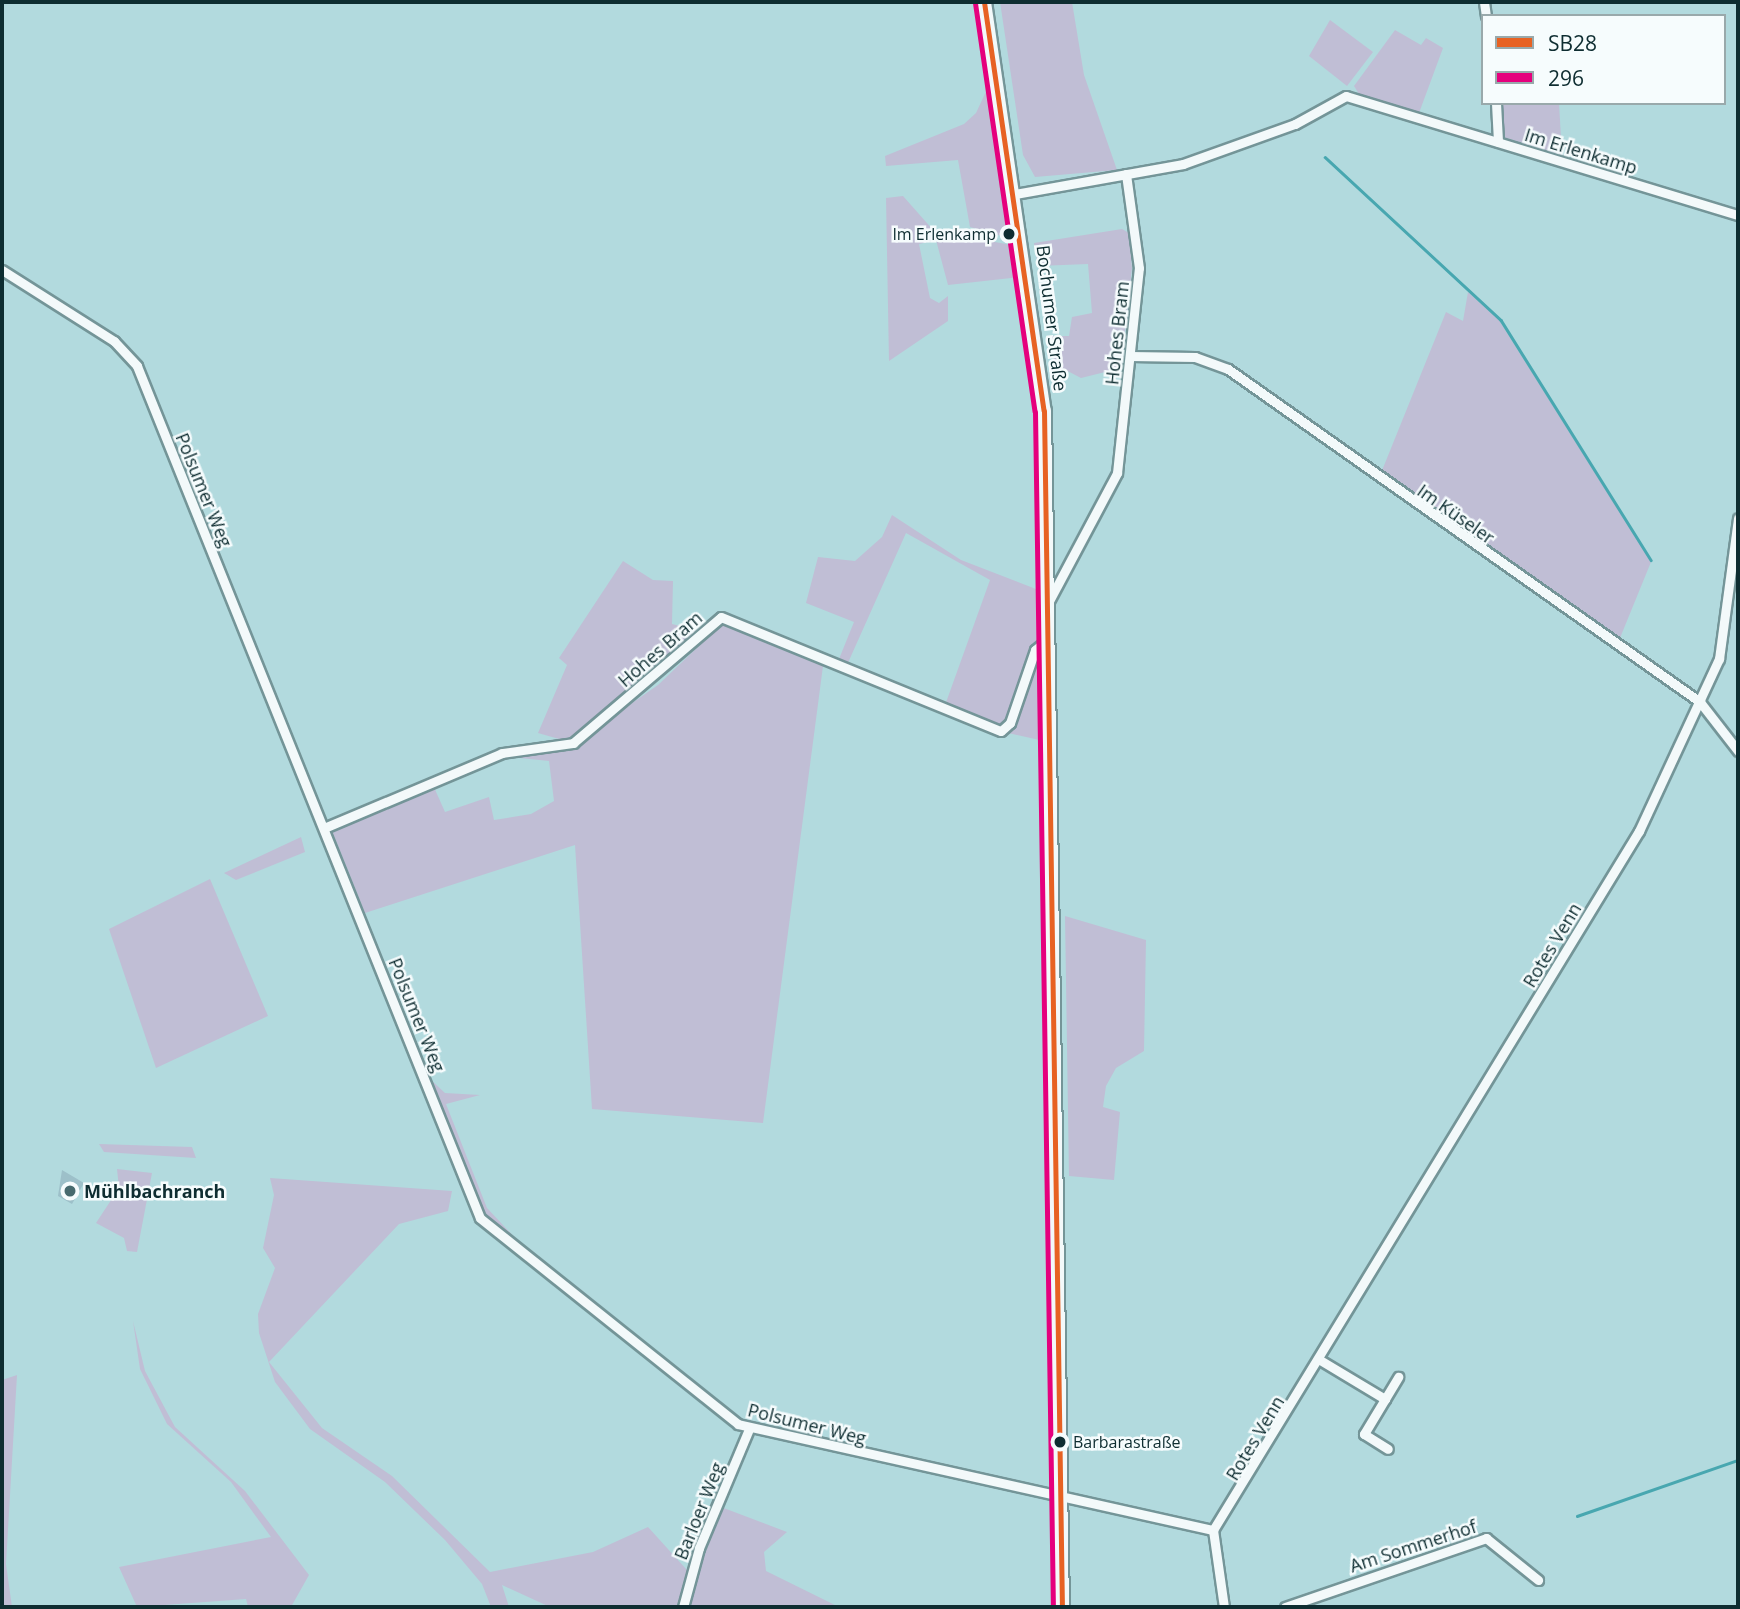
<!DOCTYPE html>
<meta charset="utf-8">
<style>
body{margin:0}
#map{position:relative;width:1740px;height:1609px;overflow:hidden;background:#b2dade;font-family:"Open Sans",sans-serif}
div>[style]{position:absolute}
[style*='--x']{left:calc(var(--x)*1px);top:calc(var(--y)*1px);width:calc(var(--w)*1px);rotate:calc(var(--a)*1deg)}
.green>*{inset:0;background:#c0bed5}
.stream>*{height:2.5px;margin:-1.25px;padding:0 1.25px;transform-origin:1.25px;border-radius:1.25px;background:#48a7b0}
.building>*{inset:0;background:#9dc0c9}
.roads{filter:drop-shadow(2px 0 #749598) drop-shadow(-2px 0 #749598) drop-shadow(0 2px #749598) drop-shadow(0 -2px #749598)}
.street>*{height:9px;margin:-4.5px;padding:0 4.5px;transform-origin:4.5px;border-radius:4.5px;background:#f3f9fa}
.primary>*{height:14px;margin:-7px;padding:0 7px;transform-origin:7px;border-radius:7px;background:#f3f9fa}
.bus-1>*{height:5px;margin:-2.5px;padding:0 2.5px;transform-origin:2.5px;border-radius:2.5px;background:#e76223}
.bus-2>*{height:5px;margin:-2.5px;padding:0 2.5px;transform-origin:2.5px;border-radius:2.5px;background:#e5007d}
.dots>*{width:19px;height:19px;translate:-50% -50%;box-sizing:border-box;border:4px solid #f6fcfd;border-radius:50%}
span{translate:-50% -50%;white-space:nowrap;text-align:center;line-height:1.15;-webkit-text-stroke:5px #f6fcfd;paint-order:stroke}
.bus-label{font-size:16px;color:#0e2d31}
.right{translate:-100% -50%;text-align:right}
.left{translate:0 -50%;text-align:left}
.street-label{font-size:18px;color:#0e2d31}
.poi-label{font-size:18px;color:#0e2d31;font-weight:700}
.frame{position:absolute;inset:0;border:4px solid #0e2d31;pointer-events:none}
.legend{position:absolute;left:1481px;top:14px;width:245px;height:91px;box-sizing:border-box;background:#f6fcfd;border:2px solid #99a9ab;margin:0;padding:9px 12px;list-style:none;font-size:21px;color:#0e2d31}
.legend li{display:flex;align-items:center;gap:14px;height:35px}
.legend b{width:35px;border:2px solid #99a9ab}
</style>
<div id="map">
<div class="green">
<i style="clip-path:polygon(1000px 2px,1072px 2px,1084px 75px,1117px 170px,1035px 177px,1023px 155px)"></i>
<i style="clip-path:polygon(1330px 20px,1373px 52px,1347px 86px,1309px 56px)"></i>
<i style="clip-path:polygon(1395px 30px,1421px 45px,1426px 38px,1443px 48px,1419px 113px,1359px 94px,1354px 86px)"></i>
<i style="clip-path:polygon(989px 85px,1012px 239px,970px 227px,958px 160px,886px 166px,885px 156px,964px 124px,976px 113px)"></i>
<i style="clip-path:polygon(1499px 103px,1559px 103px,1562px 155px,1503px 137px)"></i>
<i style="clip-path:polygon(903px 196px,934px 231px,1017px 246px,1020px 277px,948px 285px,936px 240px,919px 244px,930px 298px,939px 303px,948px 296px,948px 321px,889px 361px,886px 198px)"></i>
<i style="clip-path:polygon(1122px 229px,1129px 233px,1132px 268px,1121px 368px,1081px 378px,1054px 364px,1051px 336px,1069px 336px,1072px 317px,1092px 313px,1088px 264px,1038px 266px,1034px 243px)"></i>
<i style="clip-path:polygon(1468px 292px,1499px 320px,1651px 562px,1620px 638px,1381px 473px,1446px 312px,1463px 321px)"></i>
<i style="clip-path:polygon(892px 515px,961px 560px,1041px 591px,1043px 638px,1026px 662px,1008px 721px,999px 727px,944px 708px,990px 580px,906px 533px,847px 665px,839px 659px,854px 622px,806px 603px,818px 557px,855px 561px,882px 537px)"></i>
<i style="clip-path:polygon(623px 561px,653px 580px,673px 581px,672px 624px,700px 631px,580px 733px,566px 741px,538px 733px,567px 665px,559px 658px)"></i>
<i style="clip-path:polygon(722px 624px,823px 666px,763px 1123px,592px 1109px,575px 845px,365px 913px,332px 831px,433px 785px,445px 812px,489px 797px,494px 820px,531px 814px,554px 801px,549px 761px,500px 756px,569px 747px,658px 685px)"></i>
<i style="clip-path:polygon(1040px 652px,1043px 654px,1044px 741px,1008px 733px)"></i>
<i style="clip-path:polygon(301px 837px,305px 852px,236px 880px,224px 873px)"></i>
<i style="clip-path:polygon(210px 879px,268px 1016px,156px 1068px,109px 929px)"></i>
<i style="clip-path:polygon(1065px 916px,1146px 940px,1144px 1051px,1116px 1068px,1106px 1086px,1103px 1107px,1120px 1112px,1114px 1180px,1069px 1176px)"></i>
<i style="clip-path:polygon(430px 1079px,445px 1093px,480px 1095px,446px 1104px,487px 1208px,533px 1257px,479px 1210px)"></i>
<i style="clip-path:polygon(99px 1144px,192px 1147px,196px 1158px,104px 1152px)"></i>
<i style="clip-path:polygon(117px 1169px,152px 1173px,137px 1252px,127px 1251px,124px 1238px,96px 1223px,119px 1188px)"></i>
<i style="clip-path:polygon(270px 1178px,452px 1191px,448px 1211px,399px 1224px,269px 1362px,322px 1428px,392px 1476px,490px 1572px,593px 1552px,648px 1527px,687px 1570px,677px 1607px,550px 1607px,502px 1585px,509px 1607px,491px 1607px,482px 1584px,445px 1540px,385px 1482px,310px 1429px,275px 1382px,259px 1333px,258px 1314px,275px 1268px,263px 1248px,274px 1195px)"></i>
<i style="clip-path:polygon(133px 1321px,145px 1371px,175px 1427px,245px 1491px,309px 1575px,291px 1607px,248px 1607px,246px 1599px,137px 1607px,119px 1567px,271px 1537px,231px 1482px,167px 1424px,140px 1369px)"></i>
<i style="clip-path:polygon(17px 1375px,6px 1564px,12px 1607px,2px 1607px,2px 1380px)"></i>
<i style="clip-path:polygon(721px 1507px,787px 1532px,764px 1552px,766px 1571px,839px 1607px,687px 1607px)"></i>
</div>
<div class="stream">
<i style="--x:1325;--y:157;--w:240;--a:42.8"></i>
<i style="--x:1501;--y:320;--w:283;--a:58"></i>
<i style="--x:1577;--y:1516;--w:170;--a:-19.2"></i>
</div>
<div class="building">
<i style="clip-path:polygon(62px 1170px,84px 1183px,72px 1204px,58px 1196px)"></i>
</div>
<div class="roads">
<div class="street">
<i style="--x:1484;--y:2;--w:14;--a:82"></i>
<i style="--x:1496;--y:103;--w:39;--a:87"></i>
<i style="--x:1015;--y:194;--w:171;--a:-10.1"></i>
<i style="--x:1183;--y:164;--w:119;--a:-19.7"></i>
<i style="--x:1295;--y:124;--w:58;--a:-28.8"></i>
<i style="--x:1346;--y:96;--w:410;--a:16.9"></i>
<i style="--x:2;--y:270;--w:133;--a:32.4"></i>
<i style="--x:114;--y:341;--w:34;--a:47"></i>
<i style="--x:137;--y:366;--w:918;--a:68.07"></i>
<i style="--x:480;--y:1218;--w:330;--a:38.6"></i>
<i style="--x:738;--y:1424;--w:487;--a:12.6"></i>
<i style="--x:1130;--y:356;--w:65;--a:0.9"></i>
<i style="--x:1195;--y:357;--w:35;--a:20"></i>
<i style="--x:1228;--y:369;--w:578;--a:35.2"></i>
<i style="--x:1700;--y:702;--w:62;--a:52.2"></i>
<i style="--x:1048;--y:603;--w:147;--a:-62"></i>
<i style="--x:1117;--y:473;--w:206;--a:-83.9"></i>
<i style="--x:1139;--y:268;--w:95;--a:-97.9"></i>
<i style="--x:324;--y:828;--w:193;--a:-22.8"></i>
<i style="--x:502;--y:753;--w:72;--a:-8"></i>
<i style="--x:573;--y:743;--w:194;--a:-40.4"></i>
<i style="--x:721;--y:617;--w:302;--a:22.2"></i>
<i style="--x:1001;--y:731;--w:12;--a:-42"></i>
<i style="--x:1010;--y:723;--w:77;--a:-71.1"></i>
<i style="--x:1035;--y:650;--w:17;--a:-40"></i>
<i style="--x:1320;--y:1360;--w:76;--a:31"></i>
<i style="--x:1385;--y:1399;--w:41;--a:121"></i>
<i style="--x:1364;--y:1434;--w:28;--a:32"></i>
<i style="--x:1385;--y:1399;--w:26;--a:-59"></i>
<i style="--x:1213;--y:1530;--w:819;--a:-58.64"></i>
<i style="--x:1639;--y:831;--w:190;--a:-65.1"></i>
<i style="--x:1719;--y:659;--w:142;--a:-82.3"></i>
<i style="--x:1213;--y:1530;--w:78;--a:81.9"></i>
<i style="--x:683;--y:1607;--w:61;--a:-74.8"></i>
<i style="--x:699;--y:1548;--w:129;--a:-67.2"></i>
<i style="--x:1285;--y:1607;--w:213;--a:-18.9"></i>
<i style="--x:1486;--y:1538;--w:67;--a:38.9"></i>
</div>
<div class="primary">
<i style="--x:984;--y:2;--w:413;--a:81.7"></i>
<i style="--x:1044;--y:411;--w:1196;--a:89.14"></i>
</div>
</div>
<div class="bus-1">
<i style="--x:984;--y:2;--w:413;--a:81.7"></i>
<i style="--x:1044;--y:411;--w:1196;--a:89.14"></i>
</div>
<div class="bus-2">
<i style="--x:975;--y:3;--w:413;--a:81.7"></i>
<i style="--x:1035;--y:412;--w:1195;--a:89.14"></i>
</div>
<div class="dots">
<i style="left:1009px;top:234px;background:#0e2d31"></i>
<i style="left:70px;top:1191px;background:#476a6e"></i>
<i style="left:1060px;top:1442px;background:#0e2d31"></i>
</div>
<div class="bus-label">
<span class="right" style="left:996px;top:234px">Im Erlenkamp</span>
<span class="left" style="left:1073px;top:1442px">Barbarastraße</span>
</div>
<div class="street-label">
<span style="left:1581px;top:151px;rotate:17deg">Im Erlenkamp</span>
<span style="left:1052px;top:318px;rotate:83deg">Bochumer Straße</span>
<span style="left:1117px;top:333px;rotate:-84deg">Hohes Bram</span>
<span style="left:204px;top:490px;rotate:68deg">Polsumer Weg</span>
<span style="left:1456px;top:514px;rotate:35deg">Im Küseler</span>
<span style="left:660px;top:649px;rotate:-41deg">Hohes Bram</span>
<span style="left:1552px;top:945px;rotate:-59deg">Rotes Venn</span>
<span style="left:417px;top:1015px;rotate:68deg">Polsumer Weg</span>
<span style="left:807px;top:1424px;rotate:14deg">Polsumer Weg</span>
<span style="left:1255px;top:1438px;rotate:-59deg">Rotes Venn</span>
<span style="left:699px;top:1511px;rotate:-68deg">Barloer Weg</span>
<span style="left:1413px;top:1546px;rotate:-18deg">Am Sommerhof</span>
</div>
<div class="poi-label">
<span class="left" style="left:84px;top:1191px">Mühlbachranch</span>
</div>
<div class="frame"></div>
<ul class="legend">
<li><b style="height:9px;background:#e76223"></b>SB28</li>
<li><b style="height:9px;background:#e5007d"></b>296</li>
</ul>
</div>
